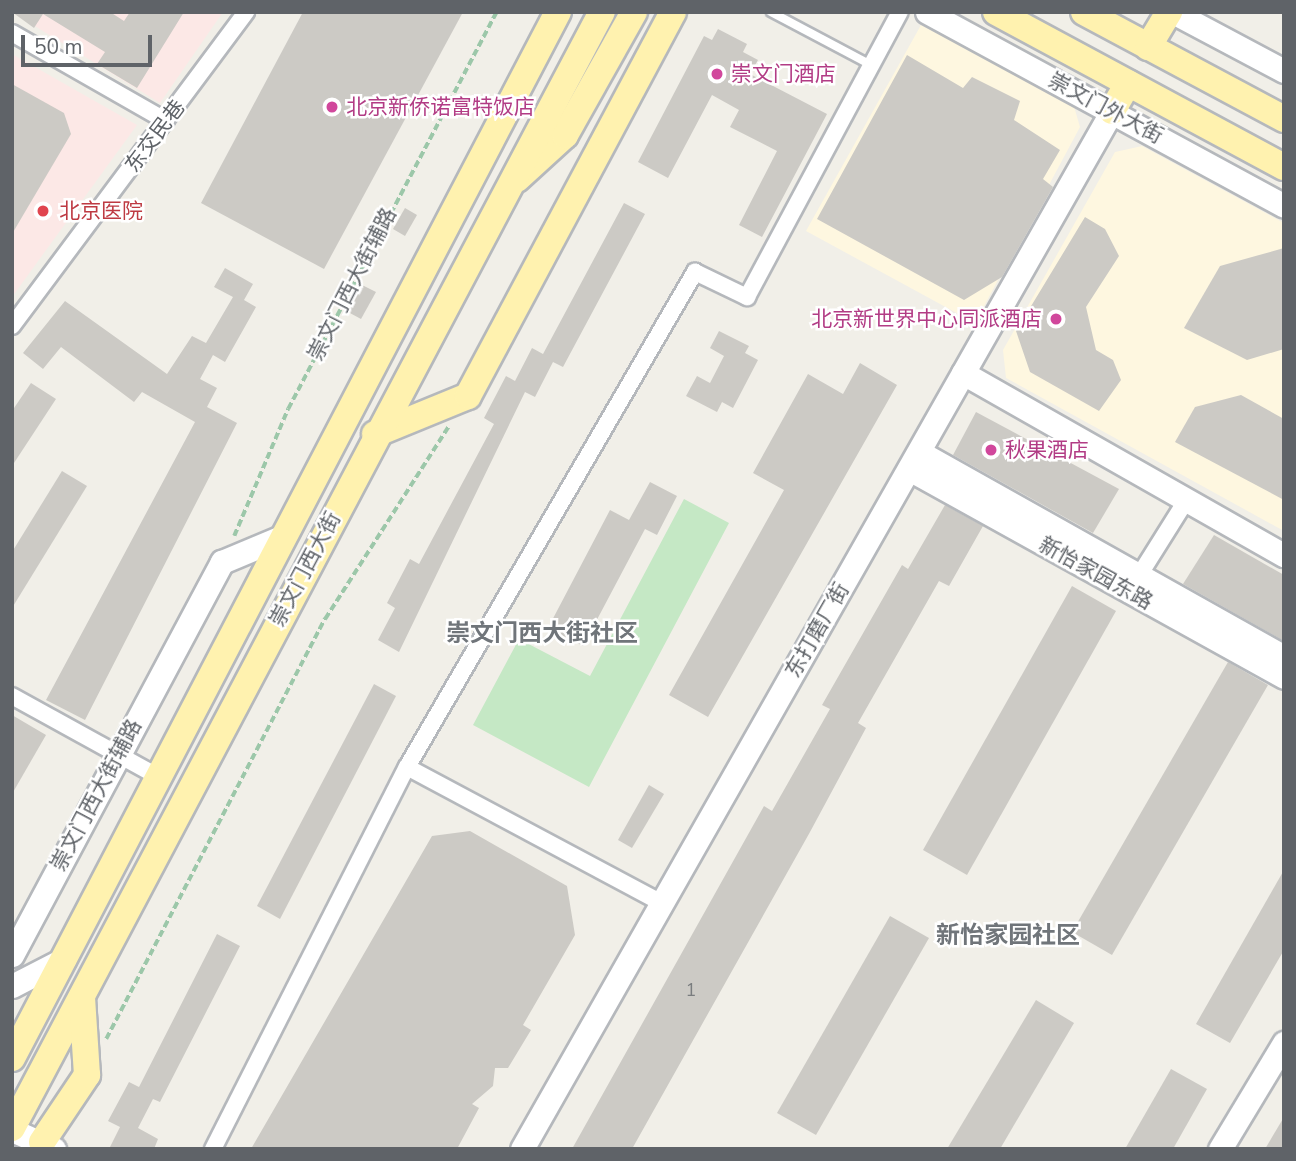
<!DOCTYPE html>
<meta charset="utf-8">
<style>
body{margin:0}
#map{position:relative;width:1296px;height:1161px;overflow:hidden;background:#f1efe8;font-family:"Nunito Sans","Noto Sans SC",sans-serif}
div>[style]{position:absolute}
[style*='--x']{left:calc(var(--x)*1px);top:calc(var(--y)*1px);width:calc(var(--w)*1px);rotate:calc(var(--a)*1deg)}
.commercial>*{inset:0;background:#fef7e0}
.medical>*{inset:0;background:#fce8e6}
.green>*{inset:0;background:#c5e8c5}
.building>*{inset:0;background:#cccac5}
.path>*{height:3.5px;margin-top:-1.75px;transform-origin:0;background:repeating-linear-gradient(90deg,#9cc7a9 0 7px,transparent 0 10.5px)}
.roads{filter:drop-shadow(2px 0 #b5b8bc) drop-shadow(-2px 0 #b5b8bc) drop-shadow(0 2px #b5b8bc) drop-shadow(0 -2px #b5b8bc)}
.lane>*{height:8px;margin:-4px;padding:0 4px;transform-origin:4px;border-radius:4px;background:#fff}
.street>*{height:16px;margin:-8px;padding:0 8px;transform-origin:8px;border-radius:8px;background:#fff}
.secondary>*{height:23px;margin:-11.5px;padding:0 11.5px;transform-origin:11.5px;border-radius:11.5px;background:#fff}
.primary>*{height:26px;margin:-13px;padding:0 13px;transform-origin:13px;border-radius:13px;background:#fff2af}
.dots>*{width:19px;height:19px;translate:-50% -50%;box-sizing:border-box;border:4px solid #fff;border-radius:50%}
span{translate:-50% -50%;white-space:nowrap;text-align:center;line-height:1.15;-webkit-text-stroke:5px #fff;paint-order:stroke}
.number-label{font-size:18px;color:#7a7d7f}
.number-label span{-webkit-text-stroke-width:0}
.hotel-label{font-size:21px;color:#b23c85}
.left{translate:0 -50%;text-align:left}
.right{translate:-100% -50%;text-align:right}
.street-label{font-size:21px;color:#5f6368}
.health-label{font-size:21px;color:#be3a42}
.quarter-label{font-size:24px;color:#70757a;font-weight:700}
.frame{position:absolute;inset:0;border:14px solid #5f6368;pointer-events:none}
.scale{position:absolute;left:21px;top:35px;width:131px;height:32px;box-sizing:border-box;border:4px solid #5f6368;border-top:0;padding-left:9px;font-size:21px;line-height:24px;white-space:nowrap;color:#5f6368;-webkit-text-stroke:5px #fff;paint-order:stroke}
</style>
<div id="map">
<div class="commercial">
<i style="clip-path:polygon(921px 25px,1073px 103px,1080px 127px,975px 323px,806px 231px)"></i>
<i style="clip-path:polygon(1142px 146px,1284px 223px,1284px 531px,1006px 378px,1003px 350px,1115px 152px)"></i>
</div>
<div class="medical">
<i style="clip-path:polygon(12px 12px,223px 12px,160px 103px)"></i>
<i style="clip-path:polygon(12px 54px,137px 125px,12px 297px)"></i>
</div>
<div class="green">
<i style="clip-path:polygon(684px 499px,729px 523px,589px 787px,473px 725px,519px 639px,590px 676px)"></i>
</div>
<div class="building">
<i style="clip-path:polygon(12px 12px,110px 12px,124px 21px,130px 12px,184px 12px,137px 88px,97px 64px,105px 52px,43px 14px,34px 28px)"></i>
<i style="clip-path:polygon(303px 12px,463px 12px,324px 269px,201px 203px)"></i>
<i style="clip-path:polygon(718px 29px,747px 44px,743px 52px,758px 60px,750px 74px,827px 114px,762px 237px,739px 225px,777px 151px,730px 127px,739px 110px,712px 95px,668px 178px,638px 162px,704px 36px,712px 40px)"></i>
<i style="clip-path:polygon(907px 55px,963px 88px,972px 77px,1020px 101px,1014px 120px,1060px 150px,1043px 179px,1053px 187px,1002px 277px,964px 300px,817px 219px)"></i>
<i style="clip-path:polygon(12px 84px,64px 113px,71px 134px,12px 234px)"></i>
<i style="clip-path:polygon(624px 203px,645px 214px,563px 367px,553px 362px,535px 397px,525px 392px,399px 652px,378px 640px,395px 608px,387px 603px,410px 559px,419px 564px,494px 424px,484px 418px,506px 376px,515px 381px,532px 348px,543px 354px)"></i>
<i style="clip-path:polygon(405px 208px,417px 215px,405px 236px,393px 229px)"></i>
<i style="clip-path:polygon(1085px 217px,1105px 229px,1119px 256px,1086px 307px,1096px 350px,1113px 360px,1121px 380px,1099px 411px,1030px 372px,1016px 331px)"></i>
<i style="clip-path:polygon(1284px 248px,1284px 349px,1247px 360px,1184px 328px,1220px 266px)"></i>
<i style="clip-path:polygon(225px 268px,253px 284px,244px 300px,256px 307px,225px 362px,213px 355px,200px 379px,217px 388px,207px 407px,237px 423px,85px 720px,46px 700px,195px 422px,142px 392px,134px 402px,61px 347px,43px 369px,23px 353px,65px 301px,167px 374px,192px 336px,206px 343px,233px 297px,214px 287px)"></i>
<i style="clip-path:polygon(362px 285px,376px 292px,361px 319px,348px 312px)"></i>
<i style="clip-path:polygon(719px 331px,749px 346px,745px 353px,758px 360px,733px 408px,722px 402px,717px 412px,686px 396px,697px 376px,710px 383px,724px 356px,710px 348px)"></i>
<i style="clip-path:polygon(860px 363px,897px 385px,708px 717px,669px 695px,784px 490px,753px 473px,808px 374px,843px 394px)"></i>
<i style="clip-path:polygon(31px 383px,56px 399px,12px 466px,12px 411px)"></i>
<i style="clip-path:polygon(1241px 395px,1284px 419px,1284px 500px,1175px 442px,1195px 407px)"></i>
<i style="clip-path:polygon(976px 412px,1119px 489px,1093px 533px,953px 455px)"></i>
<i style="clip-path:polygon(62px 471px,87px 486px,12px 608px,12px 552px)"></i>
<i style="clip-path:polygon(650px 482px,677px 496px,657px 535px,645px 529px,583px 646px,548px 628px,610px 510px,629px 520px)"></i>
<i style="clip-path:polygon(945px 505px,983px 526px,949px 586px,939px 581px,858px 723px,866px 728px,810px 832px,632px 1149px,572px 1149px,764px 806px,772px 811px,830px 709px,822px 705px,902px 565px,908px 569px)"></i>
<i style="clip-path:polygon(1214px 535px,1284px 575px,1284px 641px,1183px 584px)"></i>
<i style="clip-path:polygon(1072px 586px,1116px 611px,967px 875px,923px 850px)"></i>
<i style="clip-path:polygon(1228px 662px,1268px 685px,1112px 955px,1072px 932px)"></i>
<i style="clip-path:polygon(374px 684px,396px 696px,280px 919px,257px 906px)"></i>
<i style="clip-path:polygon(12px 715px,46px 735px,12px 794px)"></i>
<i style="clip-path:polygon(649px 785px,664px 794px,632px 848px,618px 840px)"></i>
<i style="clip-path:polygon(470px 831px,567px 886px,575px 935px,523px 1025px,531px 1030px,508px 1068px,495px 1068px,493px 1086px,472px 1104px,479px 1108px,457px 1149px,251px 1149px,432px 836px)"></i>
<i style="clip-path:polygon(1284px 870px,1284px 950px,1230px 1043px,1196px 1024px)"></i>
<i style="clip-path:polygon(890px 916px,929px 938px,816px 1135px,777px 1113px)"></i>
<i style="clip-path:polygon(217px 934px,240px 946px,160px 1102px,153px 1099px,138px 1128px,158px 1139px,154px 1149px,109px 1149px,120px 1127px,108px 1121px,129px 1082px,139px 1087px)"></i>
<i style="clip-path:polygon(1036px 1000px,1074px 1023px,1000px 1149px,947px 1149px)"></i>
<i style="clip-path:polygon(1171px 1069px,1207px 1089px,1173px 1149px,1125px 1149px)"></i>
<i style="clip-path:polygon(1284px 1117px,1284px 1149px,1265px 1149px)"></i>
</div>
<div class="path">
<i style="--x:234;--y:536;--w:138;--a:-67"></i>
<i style="--x:288;--y:409;--w:448;--a:-62.3"></i>
<i style="--x:106;--y:1039;--w:474;--a:-62.5"></i>
<i style="--x:325;--y:619;--w:229;--a:-57.3"></i>
</div>
<div class="roads">
<div class="lane">
<i style="--x:771;--y:12;--w:113;--a:27.9"></i>
</div>
<div class="street">
<i style="--x:12;--y:33;--w:177;--a:29.7"></i>
<i style="--x:12;--y:326;--w:392;--a:-53.3"></i>
<i style="--x:1135;--y:582;--w:98;--a:-57.9"></i>
<i style="--x:12;--y:696;--w:168;--a:28.9"></i>
<i style="--x:407;--y:767;--w:289;--a:28.1"></i>
<i style="--x:213;--y:1149;--w:428;--a:-63.1"></i>
<i style="--x:407;--y:767;--w:573;--a:-59.81"></i>
<i style="--x:695;--y:272;--w:58;--a:25.7"></i>
<i style="--x:747;--y:297;--w:323;--a:-61.8"></i>
</div>
<div class="secondary">
<i style="--x:927;--y:12;--w:406;--a:28.5"></i>
<i style="--x:1173;--y:12;--w:126;--a:28"></i>
<i style="--x:963;--y:373;--w:369;--a:29.6"></i>
<i style="--x:919;--y:452;--w:419;--a:29.3"></i>
<i style="--x:909;--y:469;--w:429;--a:29"></i>
<i style="--x:12;--y:955;--w:446;--a:-61.9"></i>
<i style="--x:222;--y:562;--w:67;--a:-22.8"></i>
<i style="--x:12;--y:986;--w:59;--a:-27.4"></i>
<i style="--x:12;--y:1130;--w:46;--a:24.3"></i>
<i style="--x:522;--y:1149;--w:1194;--a:-60.39"></i>
<i style="--x:1220;--y:1149;--w:124;--a:-58.9"></i>
</div>
<div class="primary">
<i style="--x:996;--y:12;--w:327;--a:28.3"></i>
<i style="--x:1084;--y:12;--w:227;--a:28.1"></i>
<i style="--x:1148;--y:47;--w:41;--a:-59"></i>
<i style="--x:1112;--y:111;--w:32;--a:-60"></i>
<i style="--x:517;--y:179;--w:65;--a:-42.5"></i>
<i style="--x:565;--y:135;--w:141;--a:-60.7"></i>
<i style="--x:375;--y:434;--w:100;--a:-22.2"></i>
<i style="--x:468;--y:396;--w:435;--a:-61.9"></i>
<i style="--x:12;--y:1058;--w:1180;--a:-62.44"></i>
<i style="--x:12;--y:1128;--w:1262;--a:-62.14"></i>
<i style="--x:42;--y:1142;--w:81;--a:-56.1"></i>
<i style="--x:87;--y:1075;--w:78;--a:-93.7"></i>
</div>
</div>
<div class="dots">
<i style="left:717px;top:74px;background:#d1479c"></i>
<i style="left:332px;top:107px;background:#d1479c"></i>
<i style="left:43px;top:211px;background:#e0444e"></i>
<i style="left:1056px;top:319px;background:#d1479c"></i>
<i style="left:991px;top:450px;background:#d1479c"></i>
</div>
<div class="number-label">
<span style="left:691px;top:990px">1</span>
</div>
<div class="hotel-label">
<span class="left" style="left:731px;top:74px">崇文门酒店</span>
<span class="left" style="left:346px;top:107px">北京新侨诺富特饭店</span>
<span class="right" style="left:1042px;top:319px">北京新世界中心同派酒店</span>
<span class="left" style="left:1005px;top:450px">秋果酒店</span>
</div>
<div class="street-label">
<span style="left:1106px;top:108px;rotate:28deg">崇文门外大街</span>
<span style="left:155px;top:136px;rotate:-53deg">东交民巷</span>
<span style="left:352px;top:284px;rotate:-63deg">崇文门西大街辅路</span>
<span style="left:305px;top:569px;rotate:-62deg">崇文门西大街</span>
<span style="left:1096px;top:573px;rotate:29deg">新怡家园东路</span>
<span style="left:817px;top:630px;rotate:-60deg">东打磨厂街</span>
<span style="left:96px;top:795px;rotate:-62deg">崇文门西大街辅路</span>
</div>
<div class="health-label">
<span class="left" style="left:59px;top:211px">北京医院</span>
</div>
<div class="quarter-label">
<span style="left:542px;top:634px">崇文门西大街社区</span>
<span style="left:1008px;top:936px">新怡家园社区</span>
</div>
<div class="frame"></div>
<div class="scale">50 m</div>
</div>
